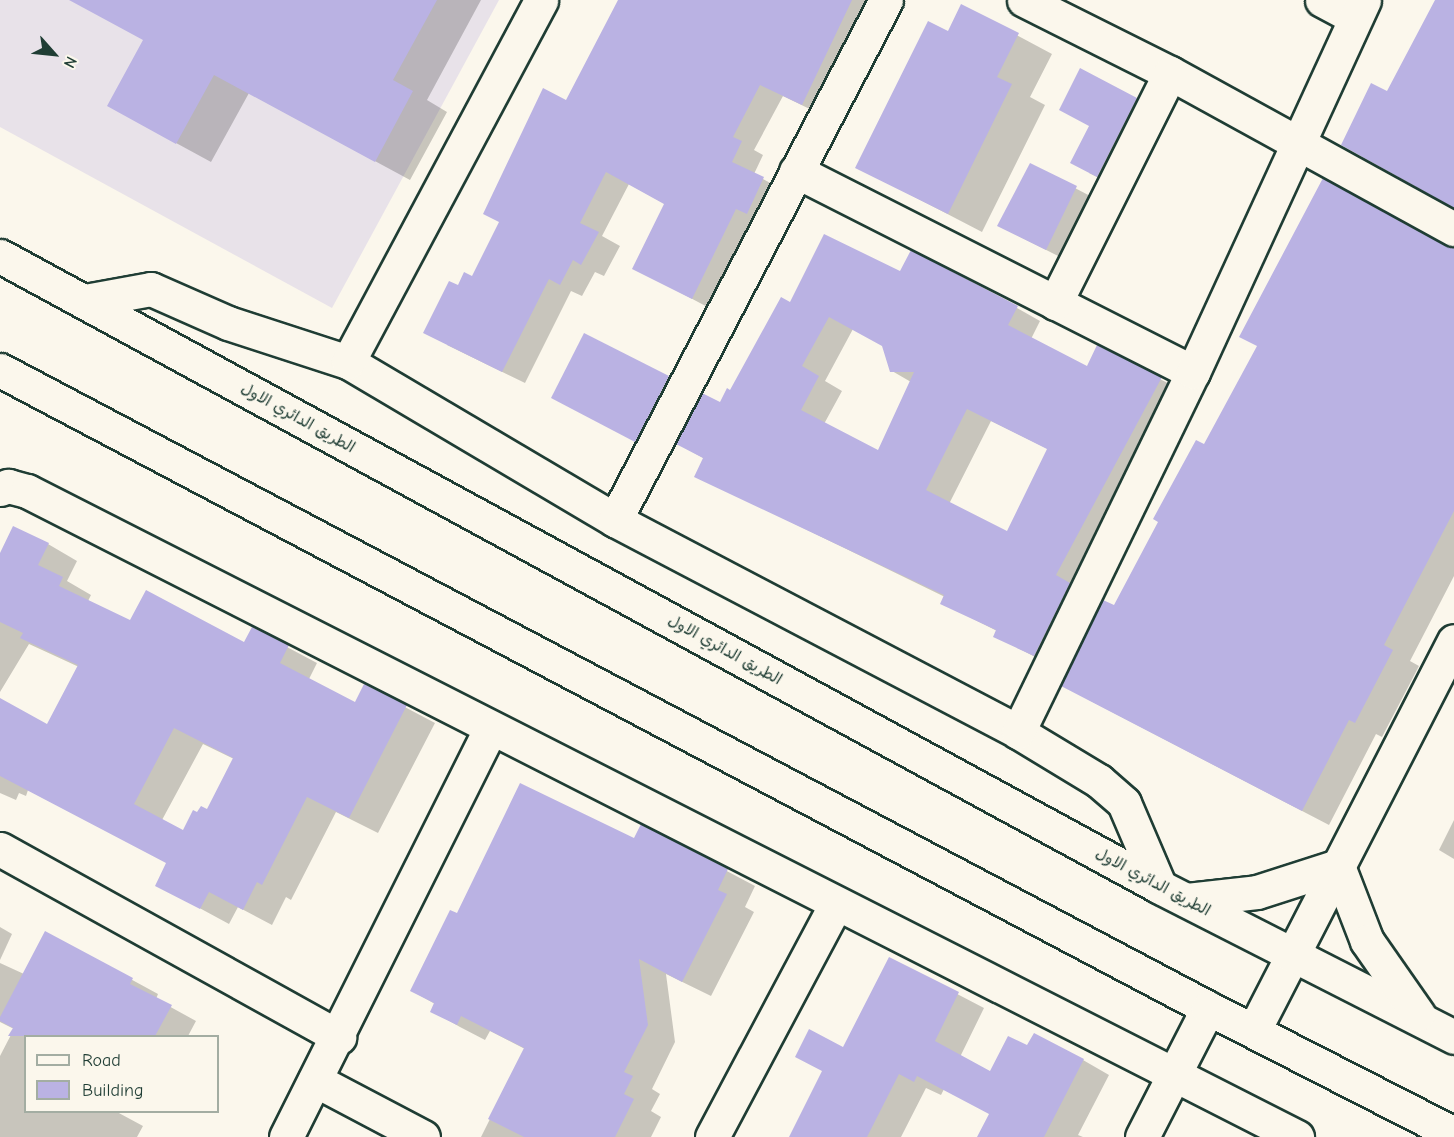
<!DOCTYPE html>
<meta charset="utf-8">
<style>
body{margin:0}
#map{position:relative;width:1454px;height:1137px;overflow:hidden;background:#fbf7ec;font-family:"Comic Neue","Playpen Sans Arabic",sans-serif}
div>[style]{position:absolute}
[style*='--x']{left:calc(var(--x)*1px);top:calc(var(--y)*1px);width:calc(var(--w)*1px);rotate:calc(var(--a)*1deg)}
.built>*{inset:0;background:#e8e2e9}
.shadow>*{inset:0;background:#0003}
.building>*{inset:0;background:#bab2e3}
.roads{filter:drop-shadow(2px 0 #1f3d34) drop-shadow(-2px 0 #1f3d34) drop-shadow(0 2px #1f3d34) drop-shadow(0 -2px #1f3d34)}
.minor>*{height:33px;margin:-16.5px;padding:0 16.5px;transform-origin:16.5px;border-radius:16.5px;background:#fbf7ec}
.major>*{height:33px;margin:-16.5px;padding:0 16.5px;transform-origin:16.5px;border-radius:16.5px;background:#fbf7ec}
span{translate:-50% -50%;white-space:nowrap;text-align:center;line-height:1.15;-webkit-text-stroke:5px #fbf7ec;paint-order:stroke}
.street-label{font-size:16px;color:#1f3d34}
.legend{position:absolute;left:24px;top:1035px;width:195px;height:78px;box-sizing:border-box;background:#fbf7ec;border:2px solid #a3ada2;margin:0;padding:8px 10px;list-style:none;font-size:18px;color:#1f3d34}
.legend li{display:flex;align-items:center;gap:12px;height:30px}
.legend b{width:30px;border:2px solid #a3ada2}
.north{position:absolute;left:24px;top:24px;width:60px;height:60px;-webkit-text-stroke:4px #fbf7ec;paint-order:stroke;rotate:117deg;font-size:16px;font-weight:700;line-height:24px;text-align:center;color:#1f3d34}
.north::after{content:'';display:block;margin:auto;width:21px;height:27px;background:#1f3d34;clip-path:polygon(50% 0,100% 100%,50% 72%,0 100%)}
</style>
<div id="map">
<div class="built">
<i style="clip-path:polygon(0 0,499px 0,332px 308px,0 127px)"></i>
</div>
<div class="shadow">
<i style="clip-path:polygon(83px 0,481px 0,427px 100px,447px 112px,410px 180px,249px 93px,211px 162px,143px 125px,144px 40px)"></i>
<i style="clip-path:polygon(620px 0,896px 0,824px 116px,783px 96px,754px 150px,763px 155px,754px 174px,785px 191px,715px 311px,634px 268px,665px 204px,629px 184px,602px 236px,620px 246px,604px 276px,595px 272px,582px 296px,571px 291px,525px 383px,447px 345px,459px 287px,473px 278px)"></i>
<i style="clip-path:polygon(962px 6px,1052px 54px,1030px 97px,1045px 105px,982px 232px,857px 167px,949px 33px)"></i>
<i style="clip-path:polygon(1136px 99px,1154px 109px,1115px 186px,1089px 173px,1091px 126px)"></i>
<i style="clip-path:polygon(1031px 165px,1094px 198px,1064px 259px,999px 226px)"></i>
<i style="clip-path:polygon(1454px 249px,1454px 576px,1410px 661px,1419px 666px,1382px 737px,1376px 734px,1329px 825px,1089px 700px,1115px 607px,1204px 446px)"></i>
<i style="clip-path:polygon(evenodd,900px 273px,1017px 308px,1040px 321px,1031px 339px,1088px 368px,1098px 347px,1185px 392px,1058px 669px,995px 636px,997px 631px,942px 603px,945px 597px,696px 476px,705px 459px,678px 444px,731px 392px,791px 304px,900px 273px,853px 329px,884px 346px,892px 371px,911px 382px,879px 452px,824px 424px,842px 391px,825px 381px,853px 329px,900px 273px,991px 421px,1048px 449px,1008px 533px,949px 504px,991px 421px)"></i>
<i style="clip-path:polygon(668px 378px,694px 393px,662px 455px,553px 398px)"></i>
<i style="clip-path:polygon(evenodd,48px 544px,77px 561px,67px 581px,91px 595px,88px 601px,131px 622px,245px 644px,253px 629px,317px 663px,309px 679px,356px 704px,365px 686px,435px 723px,378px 833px,336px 812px,291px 900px,286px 897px,272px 925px,238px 907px,229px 924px,157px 885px,168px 863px,28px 790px,26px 796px,19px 793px,16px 800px,0 793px,0 700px,48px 726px,79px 667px,29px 644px,0 692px,0 556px,48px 544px,203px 744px,234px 759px,208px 811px,198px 814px,184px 832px,162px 820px,203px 744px)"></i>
<i style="clip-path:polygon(1454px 820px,1454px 859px,1439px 850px)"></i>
<i style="clip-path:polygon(642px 826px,755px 886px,745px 907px,754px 912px,711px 996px,666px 974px,675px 1042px,652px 1089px,660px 1094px,651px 1111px,661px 1117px,651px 1137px,481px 1137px,525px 1049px,490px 1031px,485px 1040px,460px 1027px,432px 1011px,435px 1004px,412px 991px,458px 915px,635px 840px)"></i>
<i style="clip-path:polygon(0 927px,12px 934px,0 960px)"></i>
<i style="clip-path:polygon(46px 933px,158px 994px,156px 999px,196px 1021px,188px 1036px,26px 1036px,26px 1112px,117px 1112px,143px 1126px,137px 1137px,0 1137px,0 1056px,14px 1029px,0 1022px,0 963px,24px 974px)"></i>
<i style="clip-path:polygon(890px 959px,984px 1008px,960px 1057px,991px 1074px,1027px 1047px,1083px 1060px,1109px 1075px,1078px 1135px,1083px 1137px,979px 1137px,991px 1114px,944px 1089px,941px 1095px,926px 1088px,901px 1137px,791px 1137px,844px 1049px)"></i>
</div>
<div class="building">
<i style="clip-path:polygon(69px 0,437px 0,393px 80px,413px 91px,375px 162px,214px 75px,176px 144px,107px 106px,143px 40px)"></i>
<i style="clip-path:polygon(618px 0,852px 0,802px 105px,760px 85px,733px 137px,742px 141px,732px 162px,764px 177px,747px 214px,736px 209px,692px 299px,632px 269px,664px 204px,606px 172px,580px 223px,599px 232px,581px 265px,573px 260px,560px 285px,549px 279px,502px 372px,423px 333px,449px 281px,458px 285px,464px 272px,472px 276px,499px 222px,483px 214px,543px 88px,566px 100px)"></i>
<i style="clip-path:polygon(1435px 0,1454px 0,1454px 208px,1341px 145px,1371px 83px,1387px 91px)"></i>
<i style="clip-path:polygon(961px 4px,1019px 33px,997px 77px,1012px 84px,948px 214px,855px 168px,928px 21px,948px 31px)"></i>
<i style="clip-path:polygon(1080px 68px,1137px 98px,1097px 177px,1070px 163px,1089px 126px,1059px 110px)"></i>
<i style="clip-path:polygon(1030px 163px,1077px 186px,1046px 250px,997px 226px)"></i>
<i style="clip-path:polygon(1323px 178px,1454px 248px,1454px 511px,1384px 645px,1393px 650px,1355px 723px,1349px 720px,1302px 811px,1061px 686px,1103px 600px,1114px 605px,1158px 522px,1153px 519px,1196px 440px,1204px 444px,1257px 346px,1239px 337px)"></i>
<i style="clip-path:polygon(evenodd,824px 234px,900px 271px,911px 250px,1018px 306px,1008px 325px,1087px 366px,1097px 345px,1162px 377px,1056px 575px,1070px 583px,1034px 656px,993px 637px,996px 630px,940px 604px,944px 595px,694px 477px,703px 458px,676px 444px,702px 393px,720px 402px,727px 388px,730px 390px,781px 297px,790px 302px,824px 234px,829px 317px,882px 346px,890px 372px,914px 372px,878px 450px,801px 410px,819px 376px,802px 366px,829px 317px,824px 234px,967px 409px,1047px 449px,1007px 531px,926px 490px,967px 409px)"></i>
<i style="clip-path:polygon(584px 333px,669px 376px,635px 442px,551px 398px)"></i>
<i style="clip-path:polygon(evenodd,13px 526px,49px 543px,38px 565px,63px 577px,59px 586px,130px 620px,146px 590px,244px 642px,252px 627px,289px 645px,280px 663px,355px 702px,364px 684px,407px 705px,349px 818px,307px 797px,262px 885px,257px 882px,243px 910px,209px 892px,200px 909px,155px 886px,166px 863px,0 776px,0 698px,47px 724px,78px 665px,20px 638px,23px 633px,0 622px,0 553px,13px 526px,174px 728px,233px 758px,207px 809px,201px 806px,197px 812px,193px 810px,183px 830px,134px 804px,174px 728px)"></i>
<i style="clip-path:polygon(520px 783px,634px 838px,641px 824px,728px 869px,718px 890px,727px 894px,682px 982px,639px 959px,648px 1025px,624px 1072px,633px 1076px,624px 1094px,634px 1099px,615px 1137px,524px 1137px,488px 1119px,524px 1048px,461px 1016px,457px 1025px,430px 1012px,434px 1003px,410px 991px,450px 910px,457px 913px)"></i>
<i style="clip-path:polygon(45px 931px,133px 978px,130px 984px,172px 1005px,155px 1036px,8px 1036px,13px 1028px,0 1021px,0 1017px)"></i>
<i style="clip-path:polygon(889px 957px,959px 992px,935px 1041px,990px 1071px,1008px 1036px,1027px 1045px,1034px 1033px,1084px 1059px,1044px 1137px,977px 1137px,989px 1114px,917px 1076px,914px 1082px,899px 1074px,867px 1137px,789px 1137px,822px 1071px,795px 1057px,809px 1029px,843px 1047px)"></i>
</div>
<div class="roads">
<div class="minor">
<i style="--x:1024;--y:0;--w:163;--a:26.6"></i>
<i style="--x:1170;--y:73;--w:324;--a:28.8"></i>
<i style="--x:1322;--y:0;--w:36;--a:28"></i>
<i style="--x:796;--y:171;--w:445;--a:26.9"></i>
<i style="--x:85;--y:301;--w:67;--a:-10.3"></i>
<i style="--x:151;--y:289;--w:84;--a:23.8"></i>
<i style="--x:228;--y:323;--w:126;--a:18"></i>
<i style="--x:348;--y:362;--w:310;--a:30.6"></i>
<i style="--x:615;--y:520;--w:455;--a:27.7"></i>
<i style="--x:1018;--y:732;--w:95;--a:31.2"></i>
<i style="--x:1099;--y:781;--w:33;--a:41"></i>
<i style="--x:1124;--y:803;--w:91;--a:66.8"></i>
<i style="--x:1055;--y:303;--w:257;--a:-63.4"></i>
<i style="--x:348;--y:362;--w:410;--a:-61.9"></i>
<i style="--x:0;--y:489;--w:9;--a:-21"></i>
<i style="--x:8;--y:486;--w:20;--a:15"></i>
<i style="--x:27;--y:491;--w:1425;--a:26.96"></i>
<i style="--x:615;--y:520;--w:586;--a:-62.47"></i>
<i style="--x:1018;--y:732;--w:400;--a:-64.1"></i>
<i style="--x:1193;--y:372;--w:409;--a:-65.3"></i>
<i style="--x:0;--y:849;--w:388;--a:29"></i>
<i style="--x:1254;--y:1030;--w:437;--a:-62.8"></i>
<i style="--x:315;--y:1080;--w:122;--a:27.8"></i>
<i style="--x:286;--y:1137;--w:457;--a:-63.4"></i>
<i style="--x:712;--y:1137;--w:264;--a:-62"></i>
<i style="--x:1142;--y:1137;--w:145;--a:-62.9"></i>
</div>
<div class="major">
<i style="--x:0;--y:256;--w:1321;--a:28.54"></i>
<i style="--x:1160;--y:887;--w:330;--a:27"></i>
<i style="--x:0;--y:370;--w:1366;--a:27.84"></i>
<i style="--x:1208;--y:1008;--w:276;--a:27.1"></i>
<i style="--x:1187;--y:900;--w:70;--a:-6.5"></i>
<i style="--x:1257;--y:892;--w:85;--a:-17.8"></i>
<i style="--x:1338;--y:866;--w:80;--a:68.9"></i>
<i style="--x:1367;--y:941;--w:89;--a:55.1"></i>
</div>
</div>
<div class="street-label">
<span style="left:298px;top:418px;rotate:29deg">الطريق الدائري الاول</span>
<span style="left:725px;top:650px;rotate:29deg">الطريق الدائري الاول</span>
<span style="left:1153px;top:882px;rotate:28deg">الطريق الدائري الاول</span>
</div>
<ul class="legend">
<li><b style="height:8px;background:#fbf7ec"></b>Road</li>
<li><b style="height:16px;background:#bab2e3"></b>Building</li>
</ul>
<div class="north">N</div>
</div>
